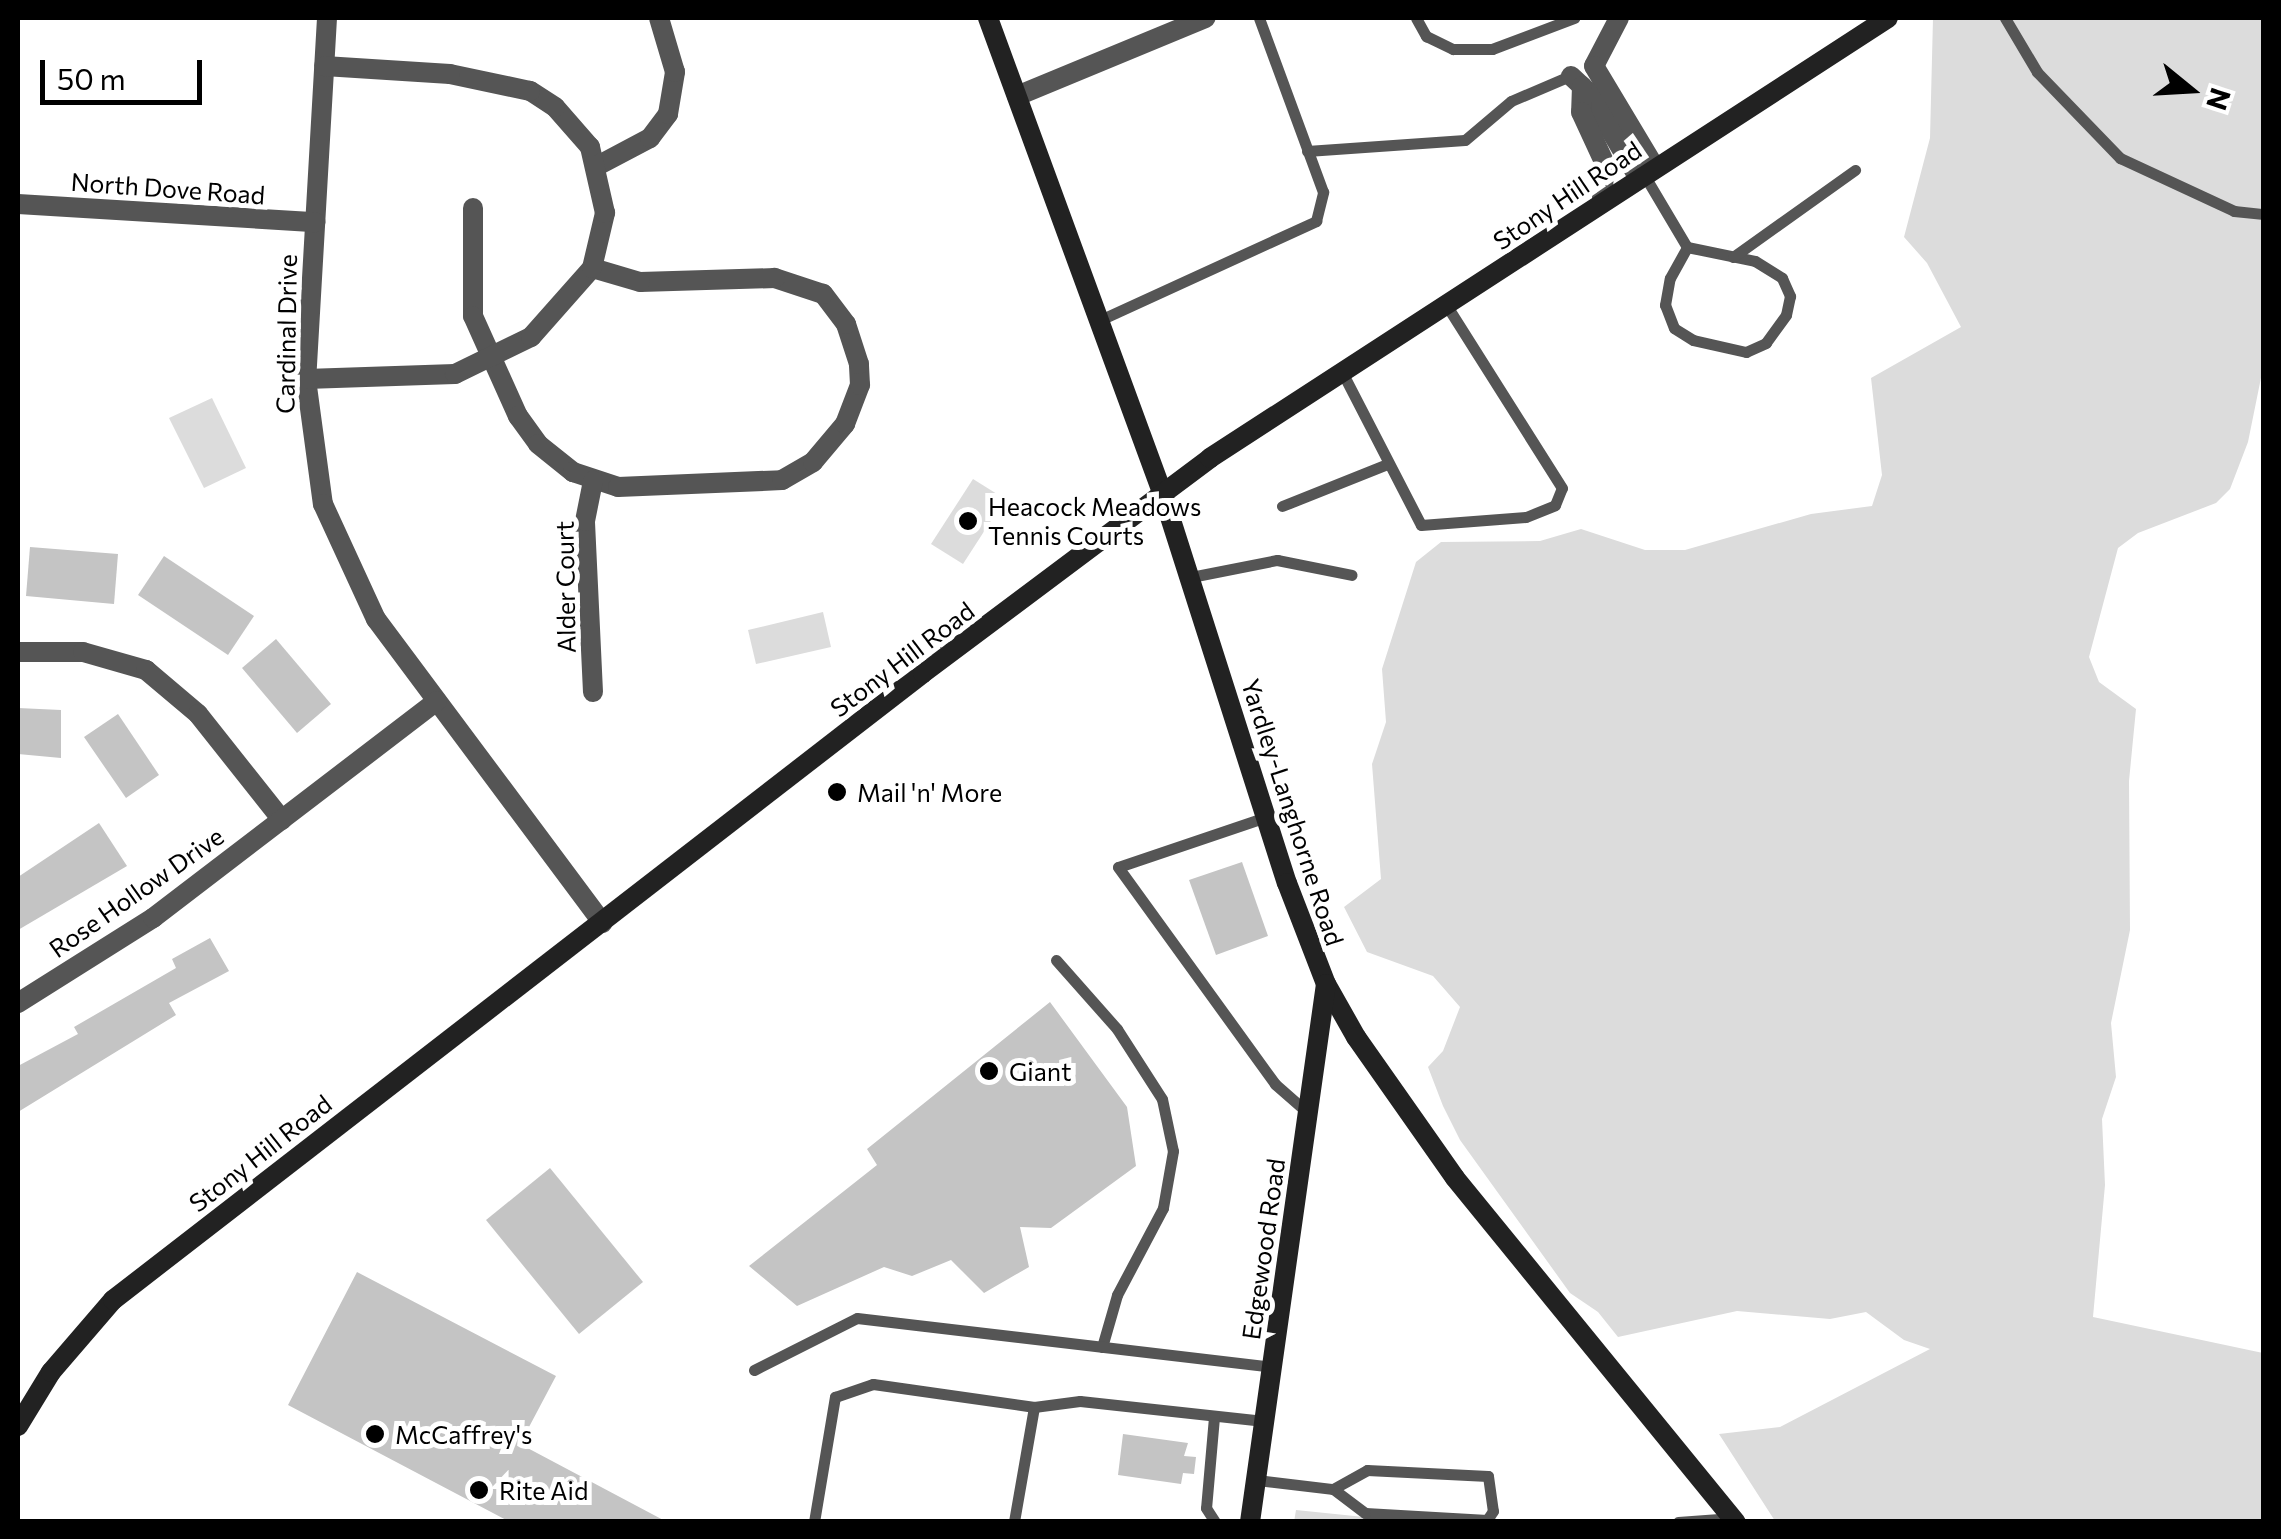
<!DOCTYPE html>
<style>
body{margin:0}
#map{position:relative;width:2281px;height:1539px;overflow:hidden;background:#fff;font-family:Commissioner,sans-serif}
div>[style]{position:absolute}
[style*='--x']{left:calc(var(--x)*1px);top:calc(var(--y)*1px);width:calc(var(--w)*1px);rotate:calc(var(--a)*1deg)}
.green>*{inset:0;background:#dcdcdc}
.building>*{inset:0;background:#c4c4c4}
.lane>*{height:11px;margin:-5.5px;padding:0 5.5px;transform-origin:5.5px;border-radius:5.5px;background:#555}
.street>*{height:20px;margin:-10px;padding:0 10px;transform-origin:10px;border-radius:10px;background:#555}
.secondary>*{height:20px;margin:-10px;padding:0 10px;transform-origin:10px;border-radius:10px;background:#222}
.dots>*{width:28px;height:28px;translate:-50% -50%;box-sizing:border-box;border:5px solid #fff;border-radius:50%}
span{translate:-50% -50%;white-space:nowrap;text-align:center;line-height:1.15;-webkit-text-stroke:10px #fff;paint-order:stroke}
.street-label{font-size:25px;color:#000}
.poi-label{font-size:25px;color:#000}
.left{translate:0 -50%;text-align:left}
.frame{position:absolute;inset:0;border:20px solid #000;pointer-events:none}
.north{position:absolute;left:2141px;top:40px;width:100px;height:100px;-webkit-text-stroke:8px #fff;paint-order:stroke;rotate:108deg;font-size:28px;font-weight:700;line-height:40px;text-align:center;color:#000}
.north::after{content:'';display:block;margin:auto;width:35px;height:45px;background:#000;clip-path:polygon(50% 0,100% 100%,50% 72%,0 100%)}
.scale{position:absolute;left:40px;top:60px;width:162px;height:45px;box-sizing:border-box;border:5px solid #000;border-top:0;padding-left:12px;font-size:30px;line-height:35px;white-space:nowrap;color:#000;-webkit-text-stroke:8px #fff;paint-order:stroke}
</style>
<div id="map">
<div class="green">
<i style="clip-path:polygon(1933px 18px,2263px 18px,2264px 363px,2248px 442px,2230px 489px,2216px 503px,2138px 533px,2118px 548px,2089px 657px,2099px 682px,2136px 709px,2129px 781px,2130px 930px,2111px 1023px,2116px 1077px,2102px 1119px,2105px 1185px,2093px 1317px,2263px 1353px,2263px 1521px,1775px 1521px,1719px 1434px,1780px 1427px,1930px 1349px,1904px 1340px,1866px 1312px,1830px 1319px,1737px 1311px,1618px 1337px,1598px 1312px,1570px 1293px,1460px 1140px,1443px 1106px,1428px 1067px,1443px 1051px,1460px 1007px,1433px 976px,1367px 952px,1344px 907px,1381px 879px,1372px 764px,1386px 722px,1382px 669px,1416px 562px,1441px 542px,1540px 541px,1581px 529px,1645px 550px,1685px 550px,1811px 514px,1872px 506px,1882px 475px,1871px 378px,1961px 327px,1927px 263px,1904px 237px,1930px 138px)"></i>
<i style="clip-path:polygon(212px 398px,246px 468px,204px 488px,169px 418px)"></i>
<i style="clip-path:polygon(973px 479px,1005px 499px,963px 564px,931px 544px)"></i>
<i style="clip-path:polygon(823px 612px,831px 647px,756px 664px,748px 630px)"></i>
<i style="clip-path:polygon(1296px 1510px,1403px 1521px,1294px 1522px)"></i>
</div>
<div class="building">
<i style="clip-path:polygon(30px 547px,118px 554px,114px 604px,26px 596px)"></i>
<i style="clip-path:polygon(164px 556px,254px 616px,228px 655px,138px 595px)"></i>
<i style="clip-path:polygon(276px 639px,331px 704px,297px 733px,242px 668px)"></i>
<i style="clip-path:polygon(18px 708px,61px 710px,61px 758px,18px 754px)"></i>
<i style="clip-path:polygon(118px 714px,159px 775px,126px 798px,84px 737px)"></i>
<i style="clip-path:polygon(99px 823px,127px 866px,18px 930px,18px 877px)"></i>
<i style="clip-path:polygon(1242px 862px,1268px 936px,1216px 955px,1189px 880px)"></i>
<i style="clip-path:polygon(210px 938px,229px 971px,169px 1003px,176px 1015px,18px 1112px,18px 1066px,78px 1034px,74px 1027px,176px 968px,172px 959px)"></i>
<i style="clip-path:polygon(1050px 1002px,1127px 1107px,1136px 1166px,1051px 1228px,1020px 1227px,1029px 1267px,984px 1293px,951px 1260px,912px 1276px,884px 1267px,797px 1306px,749px 1266px,877px 1165px,867px 1149px)"></i>
<i style="clip-path:polygon(550px 1168px,643px 1282px,579px 1334px,486px 1220px)"></i>
<i style="clip-path:polygon(357px 1272px,556px 1376px,520px 1444px,667px 1522px,510px 1522px,288px 1405px)"></i>
<i style="clip-path:polygon(1123px 1434px,1188px 1443px,1184px 1456px,1196px 1457px,1194px 1474px,1183px 1473px,1181px 1484px,1118px 1475px)"></i>
</div>
<div class="lane">
<i style="--x:1416;--y:18;--w:21;--a:61"></i>
<i style="--x:1426;--y:36;--w:30;--a:26"></i>
<i style="--x:1453;--y:49;--w:39;--a:0"></i>
<i style="--x:1492;--y:49;--w:88;--a:-20.7"></i>
<i style="--x:2005;--y:18;--w:63;--a:59.3"></i>
<i style="--x:2037;--y:72;--w:120;--a:46"></i>
<i style="--x:2120;--y:158;--w:126;--a:24.9"></i>
<i style="--x:2234;--y:211;--w:30;--a:6"></i>
<i style="--x:1307;--y:151;--w:158;--a:-4"></i>
<i style="--x:1465;--y:140;--w:60;--a:-40.3"></i>
<i style="--x:1511;--y:101;--w:66;--a:-23.1"></i>
<i style="--x:1643;--y:173;--w:86;--a:59.3"></i>
<i style="--x:1687;--y:247;--w:69;--a:11.6"></i>
<i style="--x:1755;--y:261;--w:32;--a:32"></i>
<i style="--x:1782;--y:278;--w:20;--a:66"></i>
<i style="--x:1790;--y:296;--w:19;--a:102"></i>
<i style="--x:1786;--y:315;--w:34;--a:126"></i>
<i style="--x:1766;--y:343;--w:22;--a:156"></i>
<i style="--x:1746;--y:352;--w:54;--a:-167.2"></i>
<i style="--x:1693;--y:340;--w:22;--a:-148"></i>
<i style="--x:1674;--y:328;--w:25;--a:-111"></i>
<i style="--x:1665;--y:305;--w:27;--a:-80"></i>
<i style="--x:1670;--y:278;--w:35;--a:-61"></i>
<i style="--x:1733;--y:257;--w:150;--a:-35.5"></i>
<i style="--x:1100;--y:320;--w:238;--a:-24.6"></i>
<i style="--x:1316;--y:221;--w:30;--a:-76"></i>
<i style="--x:1323;--y:192;--w:185;--a:-110.2"></i>
<i style="--x:1341;--y:370;--w:174;--a:62.7"></i>
<i style="--x:1421;--y:525;--w:105;--a:-4.4"></i>
<i style="--x:1526;--y:517;--w:31;--a:-22"></i>
<i style="--x:1555;--y:505;--w:18;--a:-68"></i>
<i style="--x:1562;--y:488;--w:215;--a:-122.3"></i>
<i style="--x:1282;--y:506;--w:111;--a:-21.7"></i>
<i style="--x:1191;--y:577;--w:88;--a:-11.2"></i>
<i style="--x:1277;--y:560;--w:76;--a:11.3"></i>
<i style="--x:1266;--y:817;--w:156;--a:161.3"></i>
<i style="--x:1118;--y:867;--w:268;--a:54.1"></i>
<i style="--x:1275;--y:1084;--w:43;--a:41.2"></i>
<i style="--x:1056;--y:960;--w:92;--a:48.5"></i>
<i style="--x:1117;--y:1029;--w:83;--a:57.3"></i>
<i style="--x:1162;--y:1099;--w:53;--a:78.1"></i>
<i style="--x:1173;--y:1151;--w:58;--a:100"></i>
<i style="--x:1163;--y:1208;--w:98;--a:117.9"></i>
<i style="--x:1117;--y:1295;--w:54;--a:106.1"></i>
<i style="--x:754;--y:1370;--w:115;--a:-26.8"></i>
<i style="--x:857;--y:1318;--w:418;--a:6.7"></i>
<i style="--x:1034;--y:1407;--w:46;--a:-7.4"></i>
<i style="--x:1080;--y:1401;--w:185;--a:6.2"></i>
<i style="--x:1214;--y:1417;--w:91;--a:95"></i>
<i style="--x:1206;--y:1508;--w:17;--a:57"></i>
<i style="--x:1257;--y:1480;--w:77;--a:6.8"></i>
<i style="--x:1333;--y:1489;--w:39;--a:-29"></i>
<i style="--x:1367;--y:1470;--w:121;--a:2.8"></i>
<i style="--x:1488;--y:1476;--w:35;--a:82"></i>
<i style="--x:1493;--y:1511;--w:11;--a:124"></i>
<i style="--x:1487;--y:1520;--w:122;--a:-176.7"></i>
<i style="--x:1365;--y:1513;--w:40;--a:-143"></i>
<i style="--x:814;--y:1522;--w:127;--a:-80.5"></i>
<i style="--x:835;--y:1397;--w:40;--a:-18.9"></i>
<i style="--x:873;--y:1384;--w:163;--a:8.1"></i>
<i style="--x:1034;--y:1407;--w:117;--a:99.9"></i>
<i style="--x:1678;--y:1522;--w:55;--a:-4.2"></i>
</div>
<div class="street">
<i style="--x:327;--y:18;--w:362;--a:93.3"></i>
<i style="--x:306;--y:379;--w:126;--a:82.3"></i>
<i style="--x:323;--y:504;--w:127;--a:65.3"></i>
<i style="--x:376;--y:619;--w:379;--a:53.3"></i>
<i style="--x:1619;--y:18;--w:54;--a:117.5"></i>
<i style="--x:1594;--y:66;--w:117;--a:59"></i>
<i style="--x:1571;--y:76;--w:22;--a:43"></i>
<i style="--x:1587;--y:91;--w:100;--a:59.3"></i>
<i style="--x:1582;--y:86;--w:26;--a:92"></i>
<i style="--x:1581;--y:112;--w:57;--a:65.2"></i>
<i style="--x:1605;--y:164;--w:35;--a:95"></i>
<i style="--x:1017;--y:96;--w:204;--a:-22.5"></i>
<i style="--x:599;--y:165;--w:58;--a:-27.9"></i>
<i style="--x:650;--y:138;--w:30;--a:-53"></i>
<i style="--x:668;--y:114;--w:43;--a:-80.5"></i>
<i style="--x:675;--y:72;--w:56;--a:-106.5"></i>
<i style="--x:18;--y:204;--w:298;--a:3.5"></i>
<i style="--x:473;--y:208;--w:108;--a:90"></i>
<i style="--x:473;--y:316;--w:110;--a:65.8"></i>
<i style="--x:518;--y:416;--w:34;--a:54"></i>
<i style="--x:538;--y:444;--w:45;--a:38.7"></i>
<i style="--x:573;--y:472;--w:47;--a:18.4"></i>
<i style="--x:618;--y:487;--w:164;--a:-2.4"></i>
<i style="--x:782;--y:480;--w:36;--a:-30"></i>
<i style="--x:813;--y:462;--w:50;--a:-49.9"></i>
<i style="--x:845;--y:424;--w:42;--a:-69"></i>
<i style="--x:860;--y:385;--w:21;--a:-93"></i>
<i style="--x:859;--y:364;--w:42;--a:-108"></i>
<i style="--x:846;--y:324;--w:38;--a:-127"></i>
<i style="--x:823;--y:294;--w:51;--a:-161.6"></i>
<i style="--x:775;--y:278;--w:135;--a:178.3"></i>
<i style="--x:640;--y:282;--w:50;--a:-163.7"></i>
<i style="--x:306;--y:379;--w:149;--a:-1.9"></i>
<i style="--x:455;--y:374;--w:85;--a:-26"></i>
<i style="--x:531;--y:337;--w:92;--a:-48.5"></i>
<i style="--x:592;--y:268;--w:57;--a:-76.7"></i>
<i style="--x:605;--y:213;--w:68;--a:-102.8"></i>
<i style="--x:590;--y:147;--w:53;--a:-131.2"></i>
<i style="--x:555;--y:107;--w:30;--a:-147"></i>
<i style="--x:530;--y:91;--w:82;--a:-168"></i>
<i style="--x:450;--y:74;--w:126;--a:-176.4"></i>
<i style="--x:18;--y:652;--w:65;--a:0"></i>
<i style="--x:83;--y:652;--w:66;--a:15.9"></i>
<i style="--x:146;--y:670;--w:68;--a:40.2"></i>
<i style="--x:198;--y:714;--w:135;--a:51.6"></i>
<i style="--x:593;--y:692;--w:171;--a:-92.7"></i>
<i style="--x:585;--y:521;--w:41;--a:-78.7"></i>
<i style="--x:18;--y:1003;--w:160;--a:-32.2"></i>
<i style="--x:153;--y:918;--w:357;--a:-37.4"></i>
</div>
<div class="secondary">
<i style="--x:988;--y:18;--w:508;--a:69.85"></i>
<i style="--x:1163;--y:495;--w:407;--a:72.3"></i>
<i style="--x:1287;--y:883;--w:108;--a:68.9"></i>
<i style="--x:1326;--y:984;--w:61;--a:60.5"></i>
<i style="--x:1356;--y:1037;--w:172;--a:54.9"></i>
<i style="--x:1455;--y:1178;--w:444;--a:50.8"></i>
<i style="--x:18;--y:1426;--w:63;--a:-58.6"></i>
<i style="--x:51;--y:1372;--w:95;--a:-49.3"></i>
<i style="--x:113;--y:1300;--w:1024;--a:-37.74"></i>
<i style="--x:923;--y:673;--w:359;--a:-36.8"></i>
<i style="--x:1210;--y:458;--w:808;--a:-32.98"></i>
<i style="--x:1250;--y:1522;--w:543;--a:-81.96"></i>
</div>
<div class="dots">
<i style="left:968px;top:521px;background:#000"></i>
<i style="left:837px;top:792px;background:#000"></i>
<i style="left:989px;top:1071px;background:#000"></i>
<i style="left:375px;top:1434px;background:#000"></i>
<i style="left:479px;top:1490px;background:#000"></i>
</div>
<div class="street-label">
<span style="left:168px;top:188px;rotate:4deg">North Dove Road</span>
<span style="left:1567px;top:195px;rotate:-34deg">Stony Hill Road</span>
<span style="left:286px;top:334px;rotate:-89deg">Cardinal Drive</span>
<span style="left:565px;top:587px;rotate:-91deg">Alder Court</span>
<span style="left:902px;top:659px;rotate:-37deg">Stony Hill Road</span>
<span style="left:1293px;top:812px;rotate:72deg">Yardley-Langhorne Road</span>
<span style="left:136px;top:892px;rotate:-35deg">Rose Hollow Drive</span>
<span style="left:260px;top:1153px;rotate:-38deg">Stony Hill Road</span>
<span style="left:1263px;top:1249px;rotate:-82deg">Edgewood Road</span>
</div>
<div class="poi-label">
<span class="left" style="left:988px;top:521px">Heacock Meadows<br>Tennis Courts</span>
<span class="left" style="left:857px;top:792px">Mail 'n' More</span>
<span class="left" style="left:1009px;top:1071px">Giant</span>
<span class="left" style="left:395px;top:1434px">McCaffrey's</span>
<span class="left" style="left:499px;top:1490px">Rite Aid</span>
</div>
<div class="frame"></div>
<div class="north">N</div>
<div class="scale">50 m</div>
</div>
